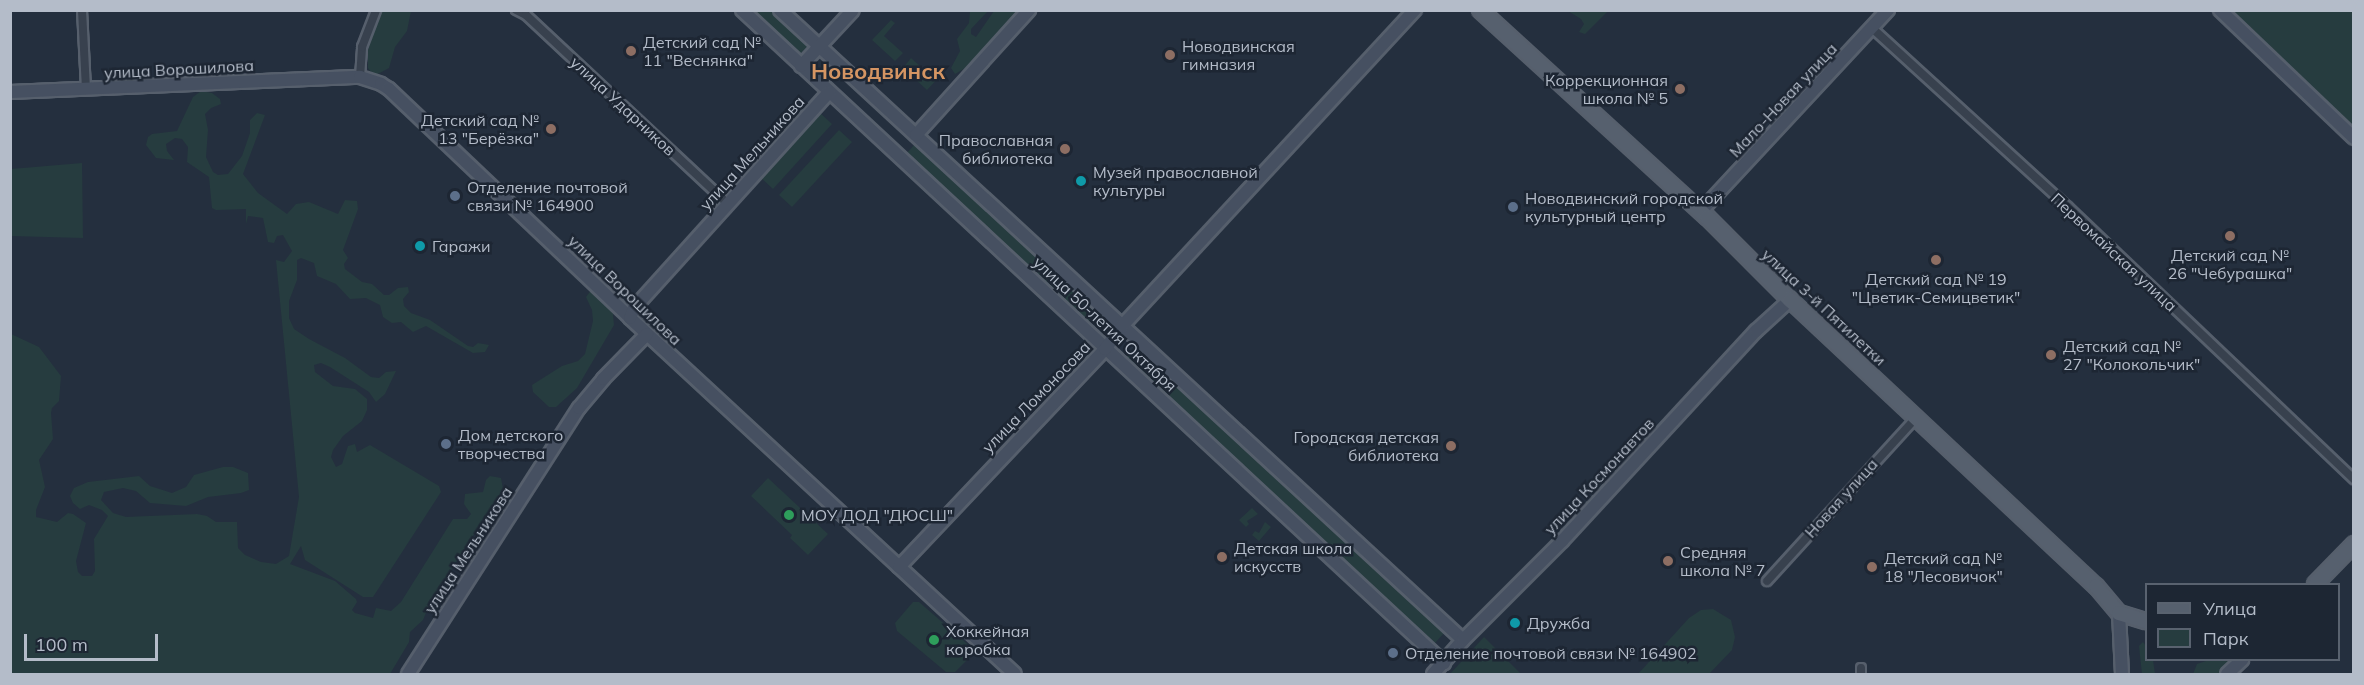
<!DOCTYPE html>
<meta charset="utf-8">
<style>
body{margin:0}
#map{position:relative;width:2364px;height:685px;overflow:hidden;background:#242f3e;font-family:Mulish,sans-serif}
div>[style]{position:absolute}
[style*='--x']{left:calc(var(--x)*1px);top:calc(var(--y)*1px);width:calc(var(--w)*1px);rotate:calc(var(--a)*1deg)}
.green>*{inset:0;background:#263c3f}
.roads{filter:drop-shadow(2px 0 #565f6c) drop-shadow(-2px 0 #565f6c) drop-shadow(0 2px #565f6c) drop-shadow(0 -2px #565f6c)}
.street>*{height:8px;margin:-4px;padding:0 4px;transform-origin:4px;border-radius:4px;background:#38414e}
.secondary>*{height:12px;margin:-6px;padding:0 6px;transform-origin:6px;border-radius:6px;background:#465061}
.primary>*{height:14px;margin:-7px;padding:0 7px;transform-origin:7px;border-radius:7px;background:#56606e}
.dots>*{width:16px;height:16px;translate:-50% -50%;box-sizing:border-box;border:3px solid #1d2633;border-radius:50%}
span{translate:-50% -50%;white-space:nowrap;text-align:center;line-height:1.15;-webkit-text-stroke:5px #1d2633;paint-order:stroke}
.poi-label{font-size:16px;color:#b4bcc9}
.left{translate:0 -50%;text-align:left}
.right{translate:-100% -50%;text-align:right}
.street-label{font-size:16px;color:#b4bcc9}
.district-label{font-size:22px;color:#d59563;font-weight:700}
.frame{position:absolute;inset:0;border:12px solid #b4bcc9;pointer-events:none}
.legend{position:absolute;left:2145px;top:583px;width:195px;height:78px;box-sizing:border-box;background:#1d2633;border:2px solid #59626f;margin:0;padding:8px 10px;list-style:none;font-size:18px;color:#b4bcc9}
.legend li{display:flex;align-items:center;gap:12px;height:30px}
.legend b{width:30px;border:2px solid #59626f}
.scale{position:absolute;left:24px;top:634px;width:134px;height:27px;box-sizing:border-box;border:3px solid #b4bcc9;border-top:0;padding-left:8px;font-size:18px;line-height:21px;white-space:nowrap;color:#b4bcc9;-webkit-text-stroke:4px #1d2633;paint-order:stroke}
</style>
<div id="map">
<div class="green">
<i style="clip-path:polygon(381px 11px,411px 11px,407px 31px,395px 47px,389px 68px,374px 76px,368px 68px,368px 50px)"></i>
<i style="clip-path:polygon(751px 11px,772px 11px,809px 45px,799px 55px)"></i>
<i style="clip-path:polygon(970px 11px,988px 11px,971px 29px,971px 34px,976px 37px,994px 11px,1020px 11px,1020px 14px,974px 63px,955px 74px,951px 68px,960px 51px,957px 39px,969px 23px)"></i>
<i style="clip-path:polygon(1568px 11px,1608px 11px,1585px 34px,1579px 32px,1584px 24px,1581px 19px)"></i>
<i style="clip-path:polygon(2227px 11px,2353px 11px,2353px 131px)"></i>
<i style="clip-path:polygon(891px 20px,895px 23px,884px 36px,903px 53px,895px 61px,872px 40px)"></i>
<i style="clip-path:polygon(911px 58px,931px 76px,940px 67px,945px 71px,927px 90px,903px 68px)"></i>
<i style="clip-path:polygon(201px 91px,212px 93px,220px 99px,221px 104px,211px 108px,205px 114px,208px 130px,206px 157px,213px 172px,218px 175px,228px 174px,242px 156px,250px 133px,250px 120px,257px 113px,265px 115px,243px 174px,258px 193px,287px 214px,296px 204px,309px 202px,338px 214px,345px 200px,357px 201px,358px 209px,343px 250px,348px 258px,344px 264px,345px 269px,362px 282px,372px 284px,384px 295px,389px 295px,398px 288px,408px 287px,409px 292px,403px 299px,404px 306px,411px 313px,430px 320px,468px 346px,473px 347px,478px 343px,489px 345px,485px 352px,473px 353px,426px 326px,413px 332px,401px 322px,392px 323px,383px 317px,380px 305px,366px 298px,350px 299px,336px 284px,317px 276px,314px 263px,301px 258px,297px 260px,297px 280px,289px 301px,289px 318px,294px 329px,309px 339px,345px 358px,371px 377px,379px 378px,386px 372px,396px 371px,385px 394px,376px 402px,369px 392px,330px 367px,321px 363px,314px 365px,315px 372px,333px 386px,355px 389px,367px 399px,367px 410px,362px 421px,343px 436px,333px 450px,331px 457px,336px 467px,342px 464px,348px 446px,355px 444px,357px 452px,370px 445px,439px 486px,441px 492px,373px 597px,363px 597px,305px 560px,301px 546px,290px 564px,335px 581px,356px 599px,357px 602px,352px 610px,355px 613px,373px 618px,376px 608px,391px 611px,401px 602px,453px 519px,467px 519px,471px 514px,464px 504px,465px 494px,483px 492px,486px 480px,490px 476px,501px 478px,503px 489px,430px 603px,423px 620px,410px 632px,409px 642px,390px 674px,11px 674px,11px 334px,39px 347px,61px 376px,59px 401px,52px 408px,51px 413px,53px 439px,39px 460px,45px 487px,36px 510px,36px 517px,57px 522px,68px 513px,73px 514px,86px 523px,76px 561px,78px 572px,82px 576px,92px 576px,95px 571px,94px 539px,108px 516px,102px 510px,89px 505px,80px 509px,73px 503px,70px 496px,74px 488px,88px 482px,139px 476px,150px 486px,172px 493px,186px 487px,194px 475px,223px 467px,233px 467px,248px 473px,249px 490px,241px 493px,208px 497px,186px 506px,150px 503px,136px 491px,123px 488px,104px 492px,101px 500px,113px 513px,126px 517px,197px 514px,207px 516px,216px 522px,237px 522px,238px 548px,245px 555px,261px 562px,276px 564px,289px 556px,299px 497px,276px 260px,284px 262px,292px 251px,283px 235px,277px 236px,274px 243px,268px 242px,263px 218px,248px 216px,246px 224px,246px 209px,216px 210px,212px 208px,209px 177px,187px 162px,188px 147px,182px 139px,175px 138px,166px 144px,167px 151px,174px 160px,156px 158px,146px 145px,148px 137px,152px 134px,177px 131px,193px 97px)"></i>
<i style="clip-path:polygon(819px 112px,832px 124px,773px 189px,760px 177px)"></i>
<i style="clip-path:polygon(839px 130px,852px 142px,792px 207px,779px 195px)"></i>
<i style="clip-path:polygon(915px 144px,1099px 312px,1089px 323px,905px 155px)"></i>
<i style="clip-path:polygon(82px 163px,83px 238px,11px 236px,11px 169px)"></i>
<i style="clip-path:polygon(592px 289px,612px 304px,614px 325px,577px 388px,556px 407px,549px 407px,533px 392px,532px 385px,562px 366px,578px 361px,585px 354px,593px 321px,592px 310px,586px 297px)"></i>
<i style="clip-path:polygon(1135px 347px,1445px 632px,1435px 643px,1125px 358px)"></i>
<i style="clip-path:polygon(768px 478px,828px 534px,808px 555px,790px 538px,792px 535px,751px 496px)"></i>
<i style="clip-path:polygon(1252px 508px,1258px 514px,1247px 521px,1249px 524px,1246px 527px,1239px 520px)"></i>
<i style="clip-path:polygon(1265px 522px,1271px 527px,1259px 541px,1252px 535px,1255px 531px,1259px 533px)"></i>
<i style="clip-path:polygon(913px 602px,919px 602px,972px 648px,971px 656px,955px 672px,946px 672px,897px 631px,895px 623px)"></i>
<i style="clip-path:polygon(1713px 609px,1731px 620px,1735px 637px,1732px 650px,1709px 674px,1638px 674px,1689px 618px,1701px 610px)"></i>
<i style="clip-path:polygon(1484px 637px,1521px 674px,1450px 674px)"></i>
<i style="clip-path:polygon(2143px 642px,2146px 646px,2146px 660px,2153px 660px,2155px 674px,2142px 674px,2139px 646px)"></i>
<i style="clip-path:polygon(2209px 660px,2232px 660px,2218px 674px,2193px 674px,2197px 664px)"></i>
</div>
<div class="roads">
<div class="street">
<i style="--x:82;--y:10;--w:79;--a:87.1"></i>
<i style="--x:516;--y:10;--w:11;--a:27"></i>
<i style="--x:526;--y:15;--w:277;--a:43.1"></i>
<i style="--x:1872;--y:28;--w:265;--a:42.4"></i>
<i style="--x:2068;--y:207;--w:395;--a:43.6"></i>
<i style="--x:360;--y:77;--w:30;--a:-86"></i>
<i style="--x:362;--y:47;--w:40;--a:-69"></i>
<i style="--x:1767;--y:581;--w:222;--a:-47.6"></i>
<i style="--x:1861;--y:668;--w:6;--a:90"></i>
</div>
<div class="secondary">
<i style="--x:742;--y:10;--w:959;--a:42.93"></i>
<i style="--x:780;--y:10;--w:929;--a:42.69"></i>
<i style="--x:2220;--y:10;--w:185;--a:43.7"></i>
<i style="--x:801;--y:66;--w:76;--a:-47.1"></i>
<i style="--x:10;--y:92;--w:350;--a:-2.5"></i>
<i style="--x:360;--y:77;--w:22;--a:18"></i>
<i style="--x:381;--y:84;--w:9;--a:32"></i>
<i style="--x:389;--y:89;--w:332;--a:43.5"></i>
<i style="--x:630;--y:318;--w:524;--a:42.76"></i>
<i style="--x:916;--y:135;--w:169;--a:-47.9"></i>
<i style="--x:1701;--y:211;--w:275;--a:-47.1"></i>
<i style="--x:630;--y:318;--w:11;--a:-68"></i>
<i style="--x:634;--y:308;--w:291;--a:-47.9"></i>
<i style="--x:899;--y:567;--w:300;--a:-46.6"></i>
<i style="--x:1105;--y:349;--w:30;--a:-53"></i>
<i style="--x:1123;--y:325;--w:430;--a:-47.2"></i>
<i style="--x:2119;--y:613;--w:61;--a:87.2"></i>
<i style="--x:408;--y:674;--w:316;--a:-57.3"></i>
<i style="--x:579;--y:408;--w:38;--a:-50"></i>
<i style="--x:603;--y:379;--w:63;--a:-45.6"></i>
<i style="--x:1433;--y:674;--w:45;--a:-48.6"></i>
<i style="--x:1463;--y:640;--w:140;--a:-45"></i>
<i style="--x:1562;--y:541;--w:286;--a:-47.3"></i>
<i style="--x:1756;--y:331;--w:46;--a:-42.4"></i>
<i style="--x:2227;--y:674;--w:21;--a:-43"></i>
</div>
<div class="primary">
<i style="--x:1480;--y:10;--w:307;--a:42.4"></i>
<i style="--x:1707;--y:217;--w:117;--a:45"></i>
<i style="--x:1790;--y:300;--w:419;--a:43.1"></i>
<i style="--x:2096;--y:586;--w:35;--a:50"></i>
<i style="--x:2119;--y:613;--w:28;--a:17"></i>
<i style="--x:2315;--y:584;--w:56;--a:-45.7"></i>
</div>
</div>
<div class="dots">
<i style="left:631px;top:51px;background:#8d6e63"></i>
<i style="left:1170px;top:55px;background:#8d6e63"></i>
<i style="left:1680px;top:89px;background:#8d6e63"></i>
<i style="left:551px;top:129px;background:#8d6e63"></i>
<i style="left:1065px;top:149px;background:#8d6e63"></i>
<i style="left:1081px;top:181px;background:#0f9aa8"></i>
<i style="left:455px;top:196px;background:#5c6f8a"></i>
<i style="left:1513px;top:207px;background:#5c6f8a"></i>
<i style="left:2230px;top:236px;background:#8d6e63"></i>
<i style="left:420px;top:246px;background:#0f9aa8"></i>
<i style="left:1936px;top:260px;background:#8d6e63"></i>
<i style="left:2051px;top:355px;background:#8d6e63"></i>
<i style="left:446px;top:444px;background:#5c6f8a"></i>
<i style="left:1451px;top:446px;background:#8d6e63"></i>
<i style="left:789px;top:515px;background:#2e9e5b"></i>
<i style="left:1222px;top:557px;background:#8d6e63"></i>
<i style="left:1668px;top:561px;background:#8d6e63"></i>
<i style="left:1872px;top:567px;background:#8d6e63"></i>
<i style="left:1515px;top:623px;background:#0f9aa8"></i>
<i style="left:934px;top:640px;background:#2e9e5b"></i>
<i style="left:1393px;top:653px;background:#5c6f8a"></i>
</div>
<div class="poi-label">
<span class="left" style="left:643px;top:51px">Детский сад №<br>11 "Веснянка"</span>
<span class="left" style="left:1182px;top:55px">Новодвинская<br>гимназия</span>
<span class="right" style="left:1668px;top:89px">Коррекционная<br>школа № 5</span>
<span class="right" style="left:539px;top:129px">Детский сад №<br>13 "Берёзка"</span>
<span class="right" style="left:1053px;top:149px">Православная<br>библиотека</span>
<span class="left" style="left:1093px;top:181px">Музей православной<br>культуры</span>
<span class="left" style="left:467px;top:196px">Отделение почтовой<br>связи № 164900</span>
<span class="left" style="left:1525px;top:207px">Новодвинский городской<br>культурный центр</span>
<span class="left" style="left:432px;top:246px">Гаражи</span>
<span style="left:2230px;top:264px">Детский сад №<br>26 "Чебурашка"</span>
<span style="left:1936px;top:288px">Детский сад № 19<br>"Цветик-Семицветик"</span>
<span class="left" style="left:2063px;top:355px">Детский сад №<br>27 "Колокольчик"</span>
<span class="left" style="left:458px;top:444px">Дом детского<br>творчества</span>
<span class="right" style="left:1439px;top:446px">Городская детская<br>библиотека</span>
<span class="left" style="left:801px;top:515px">МОУ ДОД "ДЮСШ"</span>
<span class="left" style="left:1234px;top:557px">Детская школа<br>искусств</span>
<span class="left" style="left:1680px;top:561px">Средняя<br>школа № 7</span>
<span class="left" style="left:1884px;top:567px">Детский сад №<br>18 "Лесовичок"</span>
<span class="left" style="left:1527px;top:623px">Дружба</span>
<span class="left" style="left:946px;top:640px">Хоккейная<br>коробка</span>
<span class="left" style="left:1405px;top:653px">Отделение почтовой связи № 164902</span>
</div>
<div class="street-label">
<span style="left:179px;top:69px;rotate:-3deg">улица Ворошилова</span>
<span style="left:1783px;top:100px;rotate:-47deg">Мало-Новая улица</span>
<span style="left:623px;top:106px;rotate:43deg">улица Ударников</span>
<span style="left:752px;top:153px;rotate:-48deg">улица Мельникова</span>
<span style="left:2114px;top:252px;rotate:43deg">Первомайская улица</span>
<span style="left:625px;top:290px;rotate:44deg">улица Ворошилова</span>
<span style="left:1824px;top:307px;rotate:43deg">улица 3-й Пятилетки</span>
<span style="left:1105px;top:324px;rotate:43deg">улица 50-летия Октября</span>
<span style="left:1036px;top:397px;rotate:-46deg">улица Ломоносова</span>
<span style="left:1599px;top:476px;rotate:-47deg">улица Космонавтов</span>
<span style="left:1841px;top:498px;rotate:-48deg">Новая улица</span>
<span style="left:468px;top:550px;rotate:-57deg">улица Мельникова</span>
</div>
<div class="district-label">
<span style="left:878px;top:72px">Новодвинск</span>
</div>
<div class="frame"></div>
<ul class="legend">
<li><b style="height:8px;background:#56606e"></b>Улица</li>
<li><b style="height:16px;background:#263c3f"></b>Парк</li>
</ul>
<div class="scale">100 m</div>
</div>
